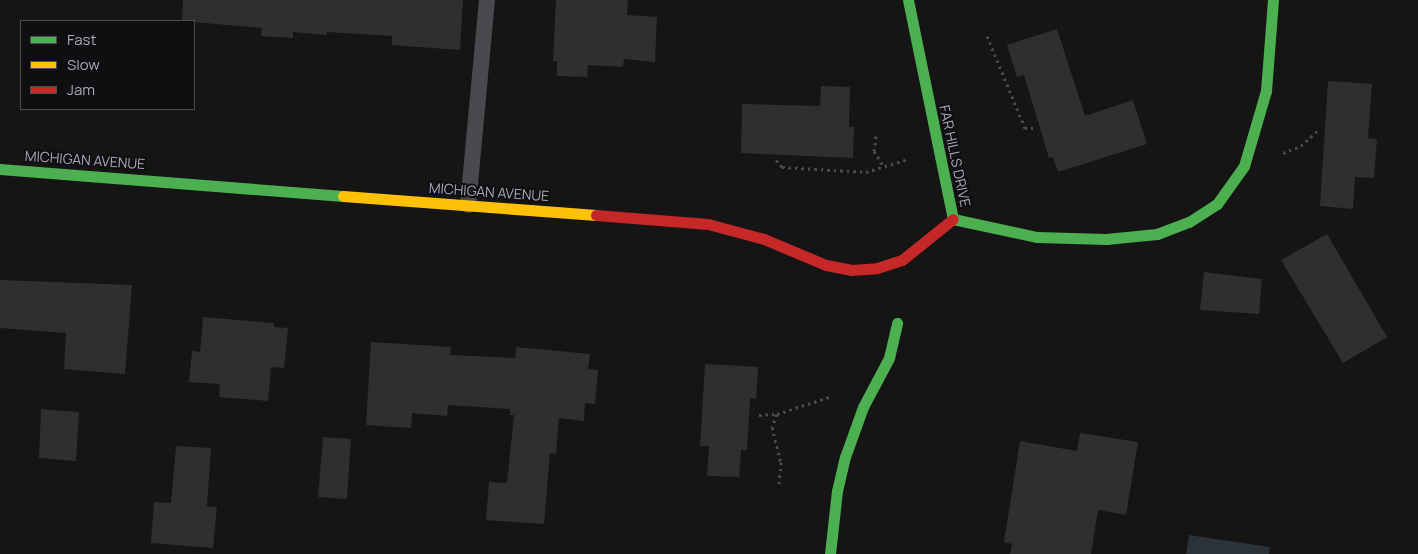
<!DOCTYPE html>
<style>
body{margin:0}
#map{position:relative;width:1418px;height:554px;overflow:hidden;background:#151515;font-family:Manrope,sans-serif}
div>[style]{position:absolute}
[style*='--x']{left:calc(var(--x)*1px);top:calc(var(--y)*1px);width:calc(var(--w)*1px);rotate:calc(var(--a)*1deg)}
.water>*{inset:0;background:#2b3238}
.building>*{inset:0;background:#2f2f30}
.path>*{height:3px;margin-top:-1.5px;transform-origin:0;background:repeating-linear-gradient(90deg,#4b4c50 0 2.5px,transparent 0 6.5px)}
.lane>*{height:16px;margin:-8px;padding:0 8px;transform-origin:8px;border-radius:8px;background:#494a4e}
.fast>*{height:11px;margin:-5.5px;padding:0 5.5px;transform-origin:5.5px;border-radius:5.5px;background:#4caf50}
.slow>*{height:11px;margin:-5.5px;padding:0 5.5px;transform-origin:5.5px;border-radius:5.5px;background:#ffc107}
.jam>*{height:11px;margin:-5.5px;padding:0 5.5px;transform-origin:5.5px;border-radius:5.5px;background:#c62828}
span{translate:-50% -50%;white-space:nowrap;text-align:center;line-height:1.15;-webkit-text-stroke:4px #0f0f11;paint-order:stroke}
.street-label{font-size:14px;color:#a6abb6}
.legend{position:absolute;left:20px;top:20px;width:175px;height:90px;box-sizing:border-box;background:#0f0f11;border:1px solid #4b4d53;margin:0;padding:6px 9px;list-style:none;font-size:15px;color:#a6abb6}
.legend li{display:flex;align-items:center;gap:10px;height:25px}
.legend b{width:25px;border:1px solid #4b4d53}
</style>
<div id="map">
<div class="water">
<i style="clip-path:polygon(1189px 535px,1270px 547px,1269px 554px,1186px 554px)"></i>
</div>
<div class="building">
<i style="clip-path:polygon(183px 0,463px 0,460px 50px,392px 45px,392px 36px,327px 32px,327px 35px,293px 32px,293px 38px,261px 36px,262px 28px,182px 21px)"></i>
<i style="clip-path:polygon(556px 0,628px 0,627px 15px,657px 17px,655px 62px,624px 59px,623px 67px,588px 65px,587px 77px,557px 76px,557px 61px,553px 61px)"></i>
<i style="clip-path:polygon(1057px 29px,1085px 116px,1133px 100px,1147px 144px,1058px 172px,1053px 157px,1049px 158px,1024px 75px,1017px 77px,1007px 45px)"></i>
<i style="clip-path:polygon(1328px 81px,1372px 84px,1368px 138px,1377px 139px,1374px 178px,1355px 177px,1353px 209px,1320px 206px)"></i>
<i style="clip-path:polygon(821px 86px,850px 87px,849px 127px,854px 127px,853px 158px,741px 153px,742px 104px,820px 106px)"></i>
<i style="clip-path:polygon(1327px 234px,1387px 337px,1343px 363px,1281px 260px)"></i>
<i style="clip-path:polygon(1204px 272px,1262px 279px,1259px 314px,1200px 310px)"></i>
<i style="clip-path:polygon(0 280px,132px 285px,125px 374px,64px 369px,66px 333px,0 328px)"></i>
<i style="clip-path:polygon(203px 317px,274px 323px,274px 327px,288px 328px,284px 368px,271px 367px,268px 401px,219px 397px,220px 384px,189px 382px,192px 351px,200px 352px)"></i>
<i style="clip-path:polygon(371px 342px,451px 347px,450px 355px,515px 358px,516px 347px,590px 354px,588px 369px,598px 370px,595px 404px,585px 403px,584px 421px,559px 418px,556px 454px,550px 453px,544px 524px,486px 520px,489px 482px,507px 483px,514px 415px,510px 415px,510px 409px,448px 405px,447px 416px,412px 413px,411px 428px,366px 425px)"></i>
<i style="clip-path:polygon(705px 364px,758px 367px,756px 399px,750px 398px,747px 450px,741px 450px,739px 477px,707px 476px,709px 446px,700px 446px)"></i>
<i style="clip-path:polygon(41px 409px,79px 412px,76px 461px,39px 458px)"></i>
<i style="clip-path:polygon(1080px 433px,1138px 442px,1126px 515px,1098px 510px,1091px 554px,1010px 554px,1012px 544px,1004px 542px,1020px 441px,1077px 451px)"></i>
<i style="clip-path:polygon(323px 437px,351px 439px,347px 499px,318px 497px)"></i>
<i style="clip-path:polygon(176px 446px,211px 448px,207px 506px,217px 507px,213px 548px,151px 543px,154px 502px,171px 503px)"></i>
</div>
<div class="path">
<i style="--x:987;--y:36;--w:100;--a:67.6"></i>
<i style="--x:1025;--y:128;--w:8;--a:0"></i>
<i style="--x:876;--y:136;--w:15;--a:98"></i>
<i style="--x:874;--y:151;--w:19;--a:58"></i>
<i style="--x:1283;--y:153;--w:19;--a:-21"></i>
<i style="--x:1301;--y:146;--w:22;--a:-43"></i>
<i style="--x:776;--y:160;--w:9;--a:49"></i>
<i style="--x:782;--y:167;--w:84;--a:3.4"></i>
<i style="--x:866;--y:172;--w:44;--a:-17.2"></i>
<i style="--x:777;--y:414;--w:14;--a:111"></i>
<i style="--x:772;--y:427;--w:36;--a:76"></i>
<i style="--x:781;--y:462;--w:24;--a:95"></i>
<i style="--x:759;--y:415;--w:18;--a:-3"></i>
<i style="--x:777;--y:414;--w:58;--a:-18.1"></i>
</div>
<div class="lane">
<i style="--x:468;--y:205;--w:206;--a:-84.7"></i>
</div>
<div class="fast">
<i style="--x:908;--y:0;--w:224;--a:78.4"></i>
<i style="--x:0;--y:169;--w:344;--a:4.5"></i>
<i style="--x:953;--y:219;--w:86;--a:12.1"></i>
<i style="--x:1037;--y:237;--w:69;--a:1.7"></i>
<i style="--x:1106;--y:239;--w:51;--a:-5.6"></i>
<i style="--x:1157;--y:234;--w:34;--a:-21"></i>
<i style="--x:1189;--y:222;--w:33;--a:-33"></i>
<i style="--x:1217;--y:204;--w:47;--a:-54.6"></i>
<i style="--x:1244;--y:166;--w:78;--a:-73.7"></i>
<i style="--x:1266;--y:91;--w:91;--a:-85.6"></i>
<i style="--x:830;--y:554;--w:63;--a:-83.7"></i>
<i style="--x:837;--y:491;--w:35;--a:-77"></i>
<i style="--x:845;--y:457;--w:53;--a:-70.2"></i>
<i style="--x:863;--y:407;--w:55;--a:-62"></i>
<i style="--x:889;--y:358;--w:36;--a:-77"></i>
</div>
<div class="slow">
<i style="--x:343;--y:196;--w:254;--a:4.3"></i>
</div>
<div class="jam">
<i style="--x:596;--y:215;--w:112;--a:4.6"></i>
<i style="--x:708;--y:224;--w:58;--a:15"></i>
<i style="--x:764;--y:239;--w:67;--a:22.8"></i>
<i style="--x:826;--y:265;--w:25;--a:11"></i>
<i style="--x:851;--y:270;--w:26;--a:-4"></i>
<i style="--x:877;--y:268;--w:26;--a:-18"></i>
<i style="--x:902;--y:260;--w:65;--a:-38.8"></i>
</div>
<div class="street-label">
<span style="left:955px;top:156px;rotate:78deg">FAR HILLS DRIVE</span>
<span style="left:85px;top:160px;rotate:4deg">MICHIGAN AVENUE</span>
<span style="left:489px;top:192px;rotate:4deg">MICHIGAN AVENUE</span>
</div>
<ul class="legend">
<li><b style="height:6px;background:#4caf50"></b>Fast</li>
<li><b style="height:6px;background:#ffc107"></b>Slow</li>
<li><b style="height:6px;background:#c62828"></b>Jam</li>
</ul>
</div>
